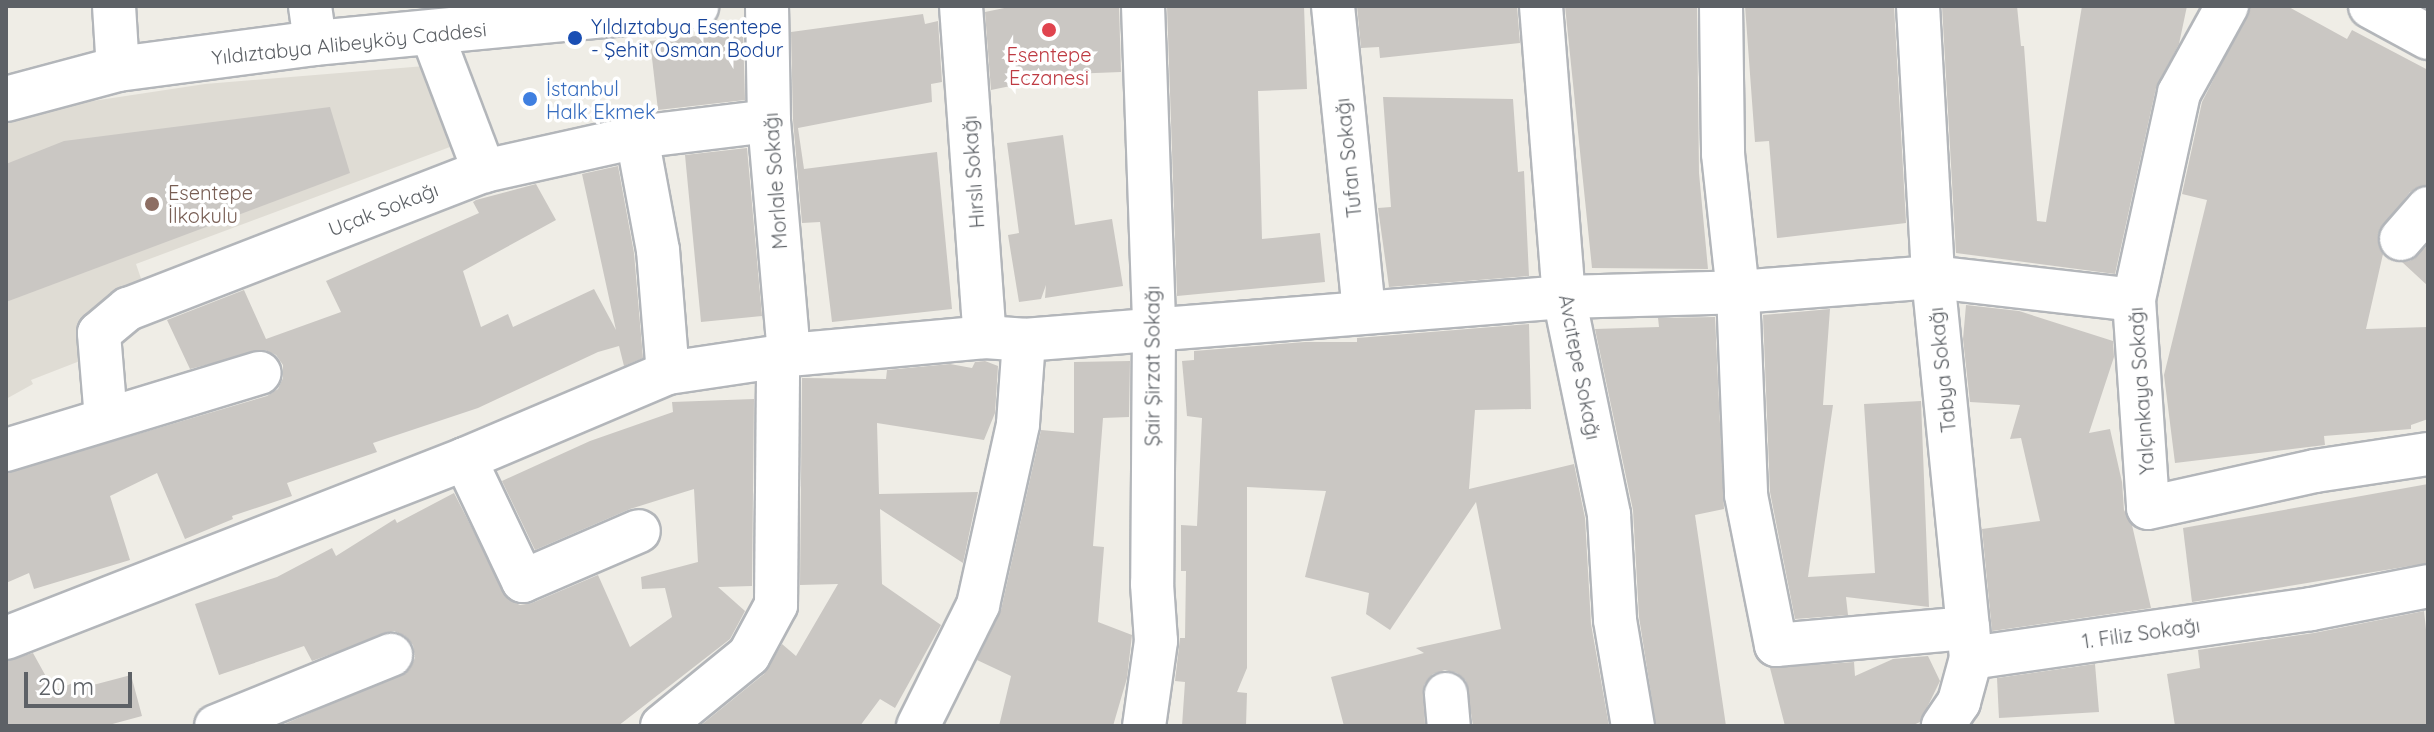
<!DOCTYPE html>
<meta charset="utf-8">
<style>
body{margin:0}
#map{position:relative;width:2434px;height:732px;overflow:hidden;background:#efede6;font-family:Quicksand,sans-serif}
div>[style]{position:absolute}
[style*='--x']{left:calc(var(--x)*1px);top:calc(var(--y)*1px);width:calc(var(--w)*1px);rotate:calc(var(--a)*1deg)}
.education>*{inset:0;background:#dfdcd4}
.building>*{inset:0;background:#cac7c3}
.roads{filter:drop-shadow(2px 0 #b3b6ba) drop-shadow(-2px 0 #b3b6ba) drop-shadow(0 2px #b3b6ba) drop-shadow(0 -2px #b3b6ba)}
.street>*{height:42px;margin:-21px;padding:0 21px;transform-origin:21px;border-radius:21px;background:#fff}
.secondary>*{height:44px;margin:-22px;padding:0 22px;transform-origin:22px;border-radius:22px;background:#fff}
.dots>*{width:22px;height:22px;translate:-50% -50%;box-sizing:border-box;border:4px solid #fff;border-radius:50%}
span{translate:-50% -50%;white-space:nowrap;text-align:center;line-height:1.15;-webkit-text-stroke:7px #fff;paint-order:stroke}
.transit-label{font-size:20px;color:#164399}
.left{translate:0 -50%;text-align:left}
.street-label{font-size:20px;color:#5d6166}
.health-label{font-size:20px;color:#be3a42}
.shop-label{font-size:20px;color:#366cbe}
.education-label{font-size:20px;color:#785e54}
.frame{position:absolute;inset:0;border:8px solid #5d6166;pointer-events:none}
.scale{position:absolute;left:24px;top:672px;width:108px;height:36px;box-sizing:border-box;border:4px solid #5d6166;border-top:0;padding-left:10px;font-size:24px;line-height:28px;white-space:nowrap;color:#5d6166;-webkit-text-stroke:6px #fff;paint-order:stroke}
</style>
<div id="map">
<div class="education">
<i style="clip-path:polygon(425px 66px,458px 144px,136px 264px,148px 299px,110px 315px,121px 345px,31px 380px,33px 384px,6px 399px,6px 122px,53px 107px,205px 84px)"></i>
</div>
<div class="building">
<i style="clip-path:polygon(1014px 6px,1119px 6px,1121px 72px,1070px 74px,991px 90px,985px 12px)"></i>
<i style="clip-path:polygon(1167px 6px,1304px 6px,1307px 89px,1258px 91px,1262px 239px,1320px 233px,1325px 282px,1177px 296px)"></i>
<i style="clip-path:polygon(1357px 6px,1517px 6px,1520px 43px,1380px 58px,1379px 47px,1361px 48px)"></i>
<i style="clip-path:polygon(1565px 6px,1697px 6px,1699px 173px,1708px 269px,1592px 268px)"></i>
<i style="clip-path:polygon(1745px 6px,1894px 6px,1906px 223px,1777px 238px,1769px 141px,1755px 142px)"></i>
<i style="clip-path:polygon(1942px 6px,2017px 6px,2021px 46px,2024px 46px,2037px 221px,2046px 222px,2082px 6px,2187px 6px,2179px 44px,2156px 88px,2115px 274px,1956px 253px)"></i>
<i style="clip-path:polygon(2251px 6px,2287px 6px,2347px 39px,2352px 30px,2428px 70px,2428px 185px,2410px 192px,2378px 234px,2383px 254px,2366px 329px,2428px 327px,2428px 419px,2411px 425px,2411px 429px,2324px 436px,2325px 445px,2175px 463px,2164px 375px,2207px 200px,2182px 194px,2202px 102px)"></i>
<i style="clip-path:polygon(923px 14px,925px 24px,938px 21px,942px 82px,931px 84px,932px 102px,798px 128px,804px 169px,937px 152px,952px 309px,832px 322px,820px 222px,802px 223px,793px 120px,791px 32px)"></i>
<i style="clip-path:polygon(743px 31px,745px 100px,658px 110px,650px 41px)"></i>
<i style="clip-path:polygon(1383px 97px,1513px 99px,1518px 172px,1524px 171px,1529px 276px,1389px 287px,1378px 208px,1391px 207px)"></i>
<i style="clip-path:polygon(330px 107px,350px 173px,6px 302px,6px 164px,64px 141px)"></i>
<i style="clip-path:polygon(1063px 135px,1075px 225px,1112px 219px,1123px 286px,1045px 298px,1046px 285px,1041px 299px,1019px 302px,1008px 235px,1019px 233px,1007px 143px)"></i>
<i style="clip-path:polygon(747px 148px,762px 316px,701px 322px,685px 155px)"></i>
<i style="clip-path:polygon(618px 166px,634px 253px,643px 358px,624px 366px,619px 346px,598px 352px,478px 408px,373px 443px,377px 452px,287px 483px,292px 496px,232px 516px,233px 519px,185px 539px,157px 473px,110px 496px,130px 560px,34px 589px,29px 573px,6px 583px,6px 473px,267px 396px,278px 389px,283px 378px,283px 365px,276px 355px,265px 350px,190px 369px,167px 320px,244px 290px,266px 339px,341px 312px,326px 281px,479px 213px,473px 202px,476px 200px,536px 184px,556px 220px,463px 271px,481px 327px,508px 314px,513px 327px,594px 289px,616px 330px,582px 174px)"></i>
<i style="clip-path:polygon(2428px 245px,2428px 286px,2402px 262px,2410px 261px)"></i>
<i style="clip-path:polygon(1966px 305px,2019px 311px,2113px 341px,2114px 357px,2089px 433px,2110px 429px,2122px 482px,2124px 510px,2132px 525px,2151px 608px,1992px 631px,1982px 529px,2040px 521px,2021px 438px,2010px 439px,2020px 405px,1970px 402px,1963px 339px)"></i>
<i style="clip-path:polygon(1830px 309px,1823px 405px,1833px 405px,1808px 577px,1875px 573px,1864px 404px,1921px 401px,1929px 607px,1846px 597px,1848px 615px,1795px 619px,1770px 492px,1763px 315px)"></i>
<i style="clip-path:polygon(1715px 317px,1724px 509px,1695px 515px,1726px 726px,1656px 726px,1639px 617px,1633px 510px,1595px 329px,1659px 327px,1658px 318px)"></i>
<i style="clip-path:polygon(1529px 324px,1531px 409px,1475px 410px,1469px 489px,1574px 464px,1585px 518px,1591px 624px,1609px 726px,1473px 726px,1466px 681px,1457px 673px,1445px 670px,1433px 674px,1424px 685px,1425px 726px,1344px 726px,1331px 677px,1424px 653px,1416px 648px,1501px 629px,1476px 502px,1390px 630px,1366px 614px,1369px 593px,1305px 577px,1326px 491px,1247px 487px,1247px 668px,1237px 692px,1247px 693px,1246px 726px,1182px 726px,1185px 682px,1175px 681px,1180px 638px,1185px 638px,1186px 571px,1181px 571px,1181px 525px,1197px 526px,1202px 418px,1187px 416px,1182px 361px,1194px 360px,1194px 351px,1305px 342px,1357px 342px,1357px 338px)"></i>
<i style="clip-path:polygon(985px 361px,998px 366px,995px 413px,984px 440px,877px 423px,879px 494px,978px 492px,963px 563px,880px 509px,882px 584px,941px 625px,895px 708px,880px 699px,860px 726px,700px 726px,764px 674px,782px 644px,796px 656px,838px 584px,800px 585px,802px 378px,886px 379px,887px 370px,950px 364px,972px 368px,975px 362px)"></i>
<i style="clip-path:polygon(1130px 361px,1129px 417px,1103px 418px,1093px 546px,1104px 547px,1098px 622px,1132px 635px,1127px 678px,1113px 726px,999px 726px,1011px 676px,977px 660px,1001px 610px,1041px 430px,1074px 433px,1074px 362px)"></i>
<i style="clip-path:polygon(754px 399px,752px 586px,718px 587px,745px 611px,730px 639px,618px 726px,280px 726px,409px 670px,415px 658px,413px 645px,405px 636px,394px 631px,312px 661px,304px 646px,219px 675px,195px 604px,277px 577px,332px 548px,336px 556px,395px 519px,397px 523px,454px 493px,509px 600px,520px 605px,532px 603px,598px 575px,630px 647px,672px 617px,665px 588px,642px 589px,641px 577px,698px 562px,694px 489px,630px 509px,535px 550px,502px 481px,590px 441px,673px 412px,672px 402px)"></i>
<i style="clip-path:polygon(2428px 484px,2428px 563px,2192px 602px,2183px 528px)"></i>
<i style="clip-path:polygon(2424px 611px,2428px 648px,2428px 726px,2175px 726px,2167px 674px,2200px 668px,2198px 650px,2314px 633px)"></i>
<i style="clip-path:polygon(33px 653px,54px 691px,75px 682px,78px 689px,131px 675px,142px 716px,105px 726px,6px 726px,6px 661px)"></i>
<i style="clip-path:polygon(1928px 656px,1940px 681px,1920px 722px,1911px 726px,1785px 726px,1770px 668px,1854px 662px,1855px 676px,1893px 659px)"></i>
<i style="clip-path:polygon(2095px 664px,2099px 712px,1999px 718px,1997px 678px)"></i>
</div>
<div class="roads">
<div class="street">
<i style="--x:114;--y:6;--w:63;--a:86.4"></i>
<i style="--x:310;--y:6;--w:37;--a:82"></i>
<i style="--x:767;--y:6;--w:115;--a:89"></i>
<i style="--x:769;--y:121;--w:235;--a:85.1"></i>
<i style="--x:961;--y:6;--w:332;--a:85.9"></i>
<i style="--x:1143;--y:6;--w:322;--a:88"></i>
<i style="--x:1154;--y:328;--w:256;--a:90.4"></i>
<i style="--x:1152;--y:584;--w:57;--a:86"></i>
<i style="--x:1156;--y:641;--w:86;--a:98"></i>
<i style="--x:1333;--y:6;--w:306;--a:84.2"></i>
<i style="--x:1541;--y:6;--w:292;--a:85.5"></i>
<i style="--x:1564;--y:297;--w:223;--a:78.3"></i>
<i style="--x:1609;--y:515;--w:105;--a:86.7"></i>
<i style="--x:1615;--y:620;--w:108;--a:80.4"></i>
<i style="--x:1721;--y:6;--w:148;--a:89.2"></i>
<i style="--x:1723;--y:154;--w:139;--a:83.8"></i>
<i style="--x:1738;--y:292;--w:196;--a:-4.4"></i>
<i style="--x:1933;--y:277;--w:202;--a:6.5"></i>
<i style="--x:1918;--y:6;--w:271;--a:86.8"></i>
<i style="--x:1933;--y:277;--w:383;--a:84.3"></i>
<i style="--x:1971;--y:658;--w:46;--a:105.3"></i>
<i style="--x:1959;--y:702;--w:29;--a:124"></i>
<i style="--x:2227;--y:6;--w:99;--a:118.9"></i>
<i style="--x:2179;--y:93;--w:212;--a:102.3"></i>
<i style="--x:2134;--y:300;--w:208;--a:86.1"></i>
<i style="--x:2148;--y:508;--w:171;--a:-12.5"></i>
<i style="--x:2315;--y:471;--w:114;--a:-8.6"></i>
<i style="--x:432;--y:34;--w:147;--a:69.2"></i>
<i style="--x:637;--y:137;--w:115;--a:79.5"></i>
<i style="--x:658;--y:250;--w:123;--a:85.4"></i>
<i style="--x:2401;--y:239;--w:41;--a:-48.9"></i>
<i style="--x:106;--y:419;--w:86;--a:-94.7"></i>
<i style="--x:99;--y:333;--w:38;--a:-40"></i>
<i style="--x:128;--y:309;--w:382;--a:-21.2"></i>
<i style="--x:484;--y:171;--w:157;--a:-12.5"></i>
<i style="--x:637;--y:137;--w:133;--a:-6.9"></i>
<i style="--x:6;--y:450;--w:265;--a:-16.9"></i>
<i style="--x:465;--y:459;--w:135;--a:64.6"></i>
<i style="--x:523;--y:581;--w:126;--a:-23.3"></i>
<i style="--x:6;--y:638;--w:493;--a:-21.3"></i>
<i style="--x:465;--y:459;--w:220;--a:-23"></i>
<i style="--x:668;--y:373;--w:122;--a:-8.5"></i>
<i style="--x:789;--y:355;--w:197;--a:-5.2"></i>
<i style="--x:985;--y:337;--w:39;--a:4"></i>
<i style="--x:1024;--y:340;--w:542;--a:-4.55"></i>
<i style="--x:1564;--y:297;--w:174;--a:-1.6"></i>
<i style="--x:1738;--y:292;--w:203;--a:87.7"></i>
<i style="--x:1746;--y:495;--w:153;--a:78.7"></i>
<i style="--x:1776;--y:645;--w:193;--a:-5.1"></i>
<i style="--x:1971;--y:658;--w:344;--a:-8.2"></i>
<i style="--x:2311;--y:609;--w:119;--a:-11.1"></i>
<i style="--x:1446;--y:694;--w:32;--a:85"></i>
<i style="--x:216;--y:726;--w:189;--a:-22.1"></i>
<i style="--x:662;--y:726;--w:112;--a:-39.2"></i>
<i style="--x:749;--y:655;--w:57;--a:-61.6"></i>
<i style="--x:776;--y:605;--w:248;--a:-89.5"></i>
<i style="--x:918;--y:726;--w:135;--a:-63.6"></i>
<i style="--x:978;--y:605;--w:185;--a:-77.5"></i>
<i style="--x:1018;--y:424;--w:84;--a:-85.9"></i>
</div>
<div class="secondary">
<i style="--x:2371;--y:6;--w:65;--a:28.5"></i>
<i style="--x:6;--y:99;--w:116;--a:-15"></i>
<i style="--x:118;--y:69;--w:199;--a:-7.5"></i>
<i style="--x:315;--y:43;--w:383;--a:-5.5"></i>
</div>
</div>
<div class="dots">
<i style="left:1049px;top:30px;background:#e0444e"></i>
<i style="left:575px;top:38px;background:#1a4fb4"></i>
<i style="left:530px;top:99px;background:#3f7fe0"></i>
<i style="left:152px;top:204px;background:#8d6e63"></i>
</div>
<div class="transit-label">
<span class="left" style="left:591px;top:38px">Yıldıztabya Esentepe<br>- Şehit Osman Bodur</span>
</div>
<div class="street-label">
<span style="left:349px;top:43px;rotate:-6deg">Yıldıztabya Alibeyköy Caddesi</span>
<span style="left:1348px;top:158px;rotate:-96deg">Tufan Sokağı</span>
<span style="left:973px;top:172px;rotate:-94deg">Hırslı Sokağı</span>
<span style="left:775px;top:181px;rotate:-94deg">Morlale Sokağı</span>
<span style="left:383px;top:209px;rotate:-21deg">Uçak Sokağı</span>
<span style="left:1152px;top:366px;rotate:-90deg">Şair Şirzat Sokağı</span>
<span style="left:1580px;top:367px;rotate:79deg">Avcıtepe Sokağı</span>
<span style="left:1942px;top:370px;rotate:-96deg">Tabya Sokağı</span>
<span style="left:2141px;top:391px;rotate:-94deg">Yalçınkaya Sokağı</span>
<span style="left:2141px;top:633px;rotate:-8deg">1. Filiz Sokağı</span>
</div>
<div class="health-label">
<span style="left:1049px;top:66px">Esentepe<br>Eczanesi</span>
</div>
<div class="shop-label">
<span class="left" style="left:546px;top:100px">İstanbul<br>Halk Ekmek</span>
</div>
<div class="education-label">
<span class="left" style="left:168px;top:204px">Esentepe<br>İlkokulu</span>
</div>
<div class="frame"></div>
<div class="scale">20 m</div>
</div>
